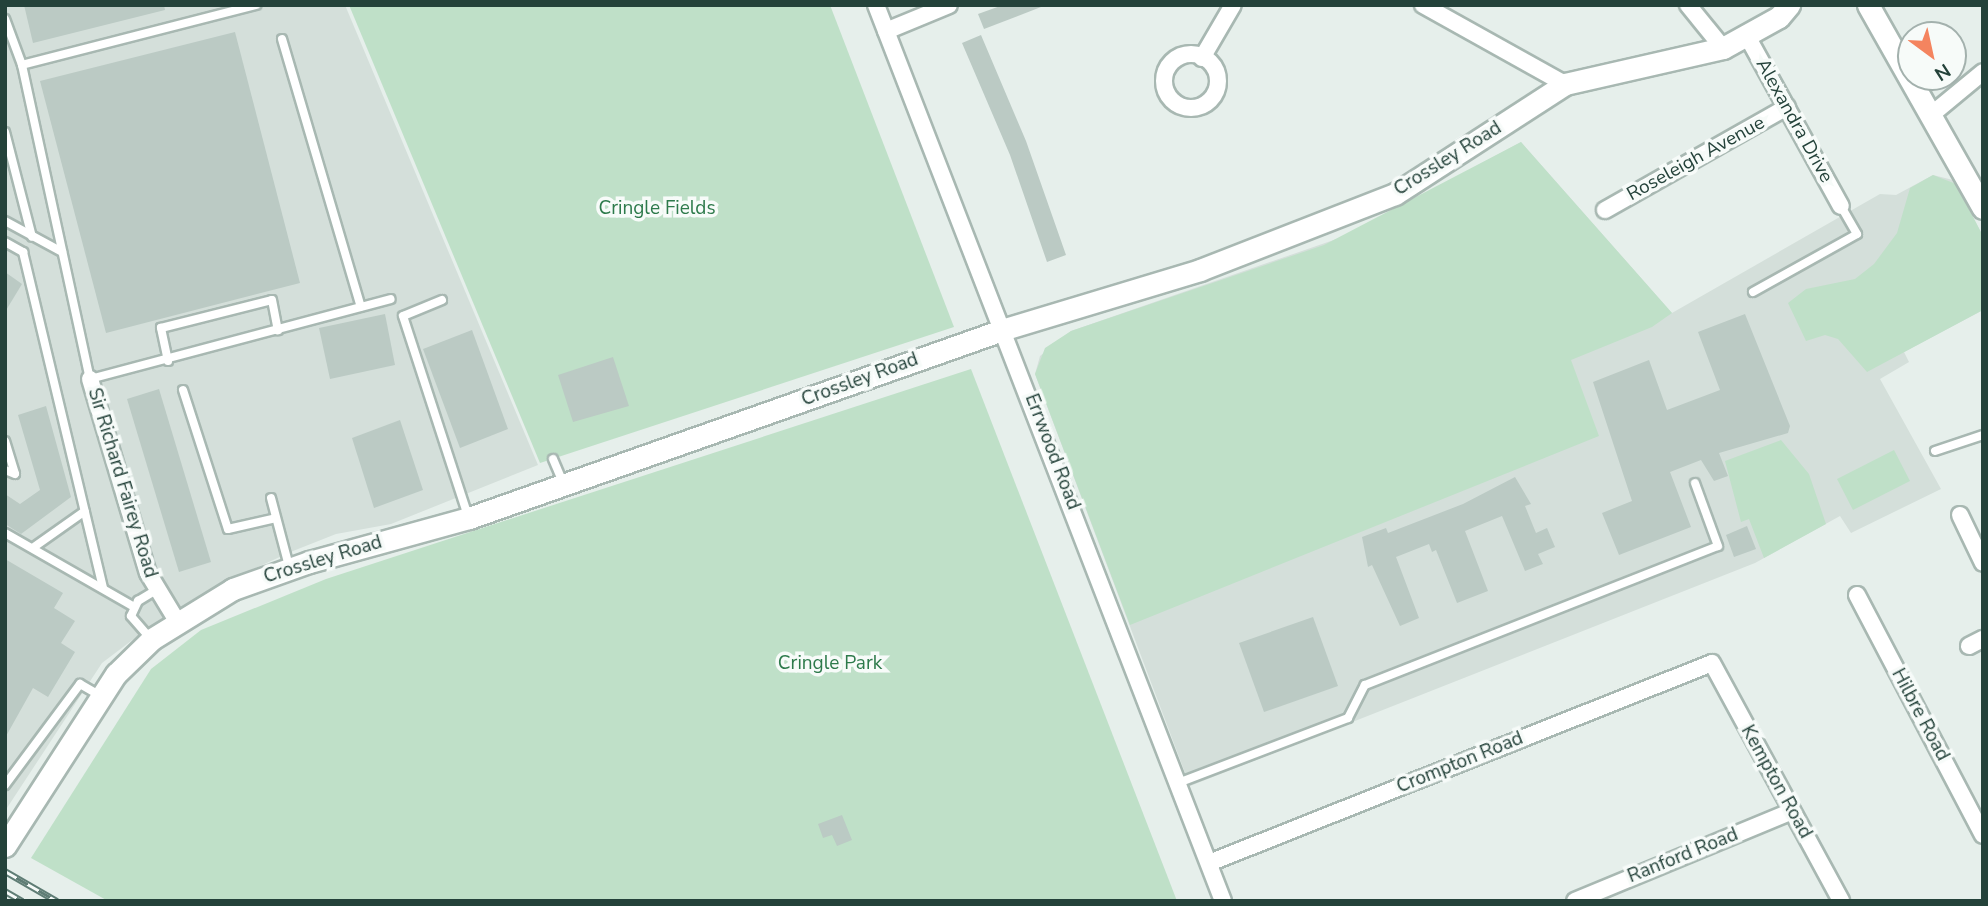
<!DOCTYPE html>
<style>
body{margin:0}
#map{position:relative;width:1988px;height:906px;overflow:hidden;background:#e6efeb;font-family:"Nunito Sans",sans-serif}
div>[style]{position:absolute}
[style*='--x']{left:calc(var(--x)*1px);top:calc(var(--y)*1px);width:calc(var(--w)*1px);rotate:calc(var(--a)*1deg)}
.built>*{inset:0;background:#d4dfda}
.green>*{inset:0;background:#bfe0c8}
.building>*{inset:0;background:#bbcac4}
.roads{filter:drop-shadow(2px 0 #a8b8b2) drop-shadow(-2px 0 #a8b8b2) drop-shadow(0 2px #a8b8b2) drop-shadow(0 -2px #a8b8b2)}
.lane>*{height:8px;margin:-4px;padding:0 4px;transform-origin:4px;border-radius:4px;background:#fff}
.street>*{height:16px;margin:-8px;padding:0 8px;transform-origin:8px;border-radius:8px;background:#fff}
.street>.ring{margin:-8px;padding:0;box-sizing:content-box;background:none;border:16px solid #fff;border-radius:50%}
.secondary>*{height:21px;margin:-10.5px;padding:0 10.5px;transform-origin:10.5px;border-radius:10.5px;background:#fff}
.rail>*{height:7px;margin-top:-3.5px;transform-origin:0;background:repeating-linear-gradient(90deg,#f7fbf9 0 13px,#5f7d75 0 26px);box-sizing:border-box;border-block:2px solid #5f7d75}
span{translate:-50% -50%;white-space:nowrap;text-align:center;line-height:1.15;-webkit-text-stroke:7px #f7fbf9;paint-order:stroke}
.street-label{font-size:19px;color:#24423a}
.park-label{font-size:19px;color:#2d7a4b}
.frame{position:absolute;inset:0;border:7px solid #24423a;pointer-events:none}
.north{position:absolute;left:1897px;top:21px;width:70px;height:70px;box-sizing:border-box;background:#f7fbf9;border:2px solid #a3b1ad;border-radius:50%;rotate:147deg;font-size:19px;font-weight:700;line-height:28px;text-align:center;color:#24423a}
.north::after{content:'';display:block;margin:auto;width:24px;height:32px;background:#f4845f;clip-path:polygon(50% 0,100% 100%,50% 72%,0 100%)}
</style>
<div id="map">
<div class="built">
<i style="clip-path:polygon(5px 5px,345px 5px,538px 465px,391px 524px,336px 534px,293px 551px,238px 576px,135px 638px,102px 663px,5px 811px)"></i>
<i style="clip-path:polygon(1521px 142px,1672px 313px,1880px 194px,1896px 195px,1933px 175px,1953px 180px,1983px 236px,1983px 310px,1904px 352px,1909px 362px,1880px 379px,1941px 489px,1851px 533px,1840px 516px,1755px 563px,1190px 786px,1035px 374px,1040px 356px,1071px 331px,1351px 234px)"></i>
</div>
<div class="green">
<i style="clip-path:polygon(349px 5px,830px 5px,954px 327px,540px 463px)"></i>
<i style="clip-path:polygon(1521px 142px,1672px 313px,1652px 327px,1571px 360px,1599px 436px,1130px 625px,1035px 374px,1045px 348px,1071px 331px,1324px 245px)"></i>
<i style="clip-path:polygon(1933px 175px,1956px 184px,1983px 236px,1983px 310px,1867px 372px,1838px 339px,1825px 335px,1806px 341px,1788px 303px,1806px 289px,1855px 279px,1874px 264px,1897px 233px,1910px 188px)"></i>
<i style="clip-path:polygon(971px 369px,1177px 901px,108px 901px,31px 858px,151px 669px,201px 630px,326px 579px)"></i>
<i style="clip-path:polygon(1781px 440px,1809px 474px,1826px 524px,1764px 558px,1749px 519px,1741px 522px,1725px 461px)"></i>
<i style="clip-path:polygon(1894px 450px,1910px 481px,1853px 510px,1837px 479px)"></i>
</div>
<div class="building">
<i style="clip-path:polygon(24px 5px,164px 5px,165px 10px,33px 43px)"></i>
<i style="clip-path:polygon(1003px 5px,1040px 5px,1041px 7px,984px 29px,978px 14px)"></i>
<i style="clip-path:polygon(235px 32px,300px 283px,106px 333px,40px 81px)"></i>
<i style="clip-path:polygon(981px 35px,1026px 141px,1066px 255px,1047px 262px,1010px 155px,962px 43px)"></i>
<i style="clip-path:polygon(5px 272px,22px 284px,5px 312px)"></i>
<i style="clip-path:polygon(385px 314px,395px 365px,330px 379px,319px 328px)"></i>
<i style="clip-path:polygon(1745px 314px,1790px 426px,1788px 433px,1719px 453px,1728px 476px,1714px 481px,1701px 460px,1670px 472px,1691px 527px,1619px 555px,1602px 513px,1632px 501px,1593px 382px,1649px 360px,1667px 410px,1720px 390px,1698px 332px)"></i>
<i style="clip-path:polygon(472px 330px,508px 429px,460px 448px,423px 349px)"></i>
<i style="clip-path:polygon(613px 357px,629px 406px,573px 422px,558px 375px)"></i>
<i style="clip-path:polygon(159px 389px,211px 562px,179px 572px,127px 399px)"></i>
<i style="clip-path:polygon(46px 406px,71px 497px,21px 534px,5px 524px,5px 494px,20px 504px,40px 490px,18px 415px)"></i>
<i style="clip-path:polygon(400px 420px,423px 490px,374px 508px,352px 438px)"></i>
<i style="clip-path:polygon(1515px 477px,1531px 504px,1525px 506px,1536px 533px,1547px 528px,1555px 547px,1538px 554px,1543px 564px,1525px 571px,1502px 516px,1465px 531px,1488px 591px,1457px 603px,1436px 550px,1432px 552px,1429px 544px,1396px 557px,1419px 618px,1400px 626px,1372px 565px,1368px 567px,1362px 537px,1386px 528px,1388px 533px,1463px 504px)"></i>
<i style="clip-path:polygon(1747px 526px,1756px 549px,1734px 557px,1726px 535px)"></i>
<i style="clip-path:polygon(5px 559px,63px 593px,54px 608px,75px 621px,61px 643px,75px 652px,48px 697px,33px 688px,5px 738px)"></i>
<i style="clip-path:polygon(1313px 617px,1338px 686px,1264px 712px,1239px 643px)"></i>
<i style="clip-path:polygon(842px 815px,852px 840px,837px 846px,832px 835px,823px 838px,818px 824px)"></i>
</div>
<div class="roads">
<div class="lane">
<i style="--x:5;--y:19;--w:49;--a:69.7"></i>
<i style="--x:22;--y:65;--w:321;--a:77.8"></i>
<i style="--x:90;--y:379;--w:311;--a:-14.9"></i>
<i style="--x:282;--y:39;--w:279;--a:73.6"></i>
<i style="--x:22;--y:65;--w:242;--a:-14.4"></i>
<i style="--x:5;--y:132;--w:108;--a:75.6"></i>
<i style="--x:5;--y:221;--w:65;--a:28.5"></i>
<i style="--x:5;--y:242;--w:21;--a:29"></i>
<i style="--x:23;--y:252;--w:345;--a:76.6"></i>
<i style="--x:1753;--y:292;--w:119;--a:-29.1"></i>
<i style="--x:1857;--y:234;--w:32;--a:-120"></i>
<i style="--x:442;--y:300;--w:42;--a:157.7"></i>
<i style="--x:403;--y:316;--w:210;--a:72"></i>
<i style="--x:168;--y:361;--w:34;--a:-102"></i>
<i style="--x:161;--y:328;--w:114;--a:-14.2"></i>
<i style="--x:272;--y:300;--w:31;--a:79"></i>
<i style="--x:183;--y:390;--w:146;--a:72.1"></i>
<i style="--x:228;--y:529;--w:49;--a:-12.9"></i>
<i style="--x:5;--y:441;--w:34;--a:73"></i>
<i style="--x:15;--y:474;--w:11;--a:-158"></i>
<i style="--x:1935;--y:451;--w:51;--a:-18.4"></i>
<i style="--x:553;--y:459;--w:28;--a:67"></i>
<i style="--x:271;--y:498;--w:70;--a:75.2"></i>
<i style="--x:5;--y:533;--w:149;--a:29.8"></i>
<i style="--x:34;--y:547;--w:62;--a:-35.2"></i>
<i style="--x:150;--y:638;--w:29;--a:-131"></i>
<i style="--x:131;--y:616;--w:17;--a:-65"></i>
<i style="--x:138;--y:601;--w:21;--a:-31"></i>
<i style="--x:1178;--y:783;--w:182;--a:-20.9"></i>
<i style="--x:1348;--y:718;--w:37;--a:-63"></i>
<i style="--x:1365;--y:685;--w:379;--a:-21.5"></i>
<i style="--x:1718;--y:546;--w:67;--a:-110.1"></i>
<i style="--x:5;--y:785;--w:126;--a:-53.4"></i>
<i style="--x:80;--y:684;--w:24;--a:30"></i>
</div>
<div class="street">
<i style="--x:876;--y:5;--w:961;--a:68.83"></i>
<i style="--x:1423;--y:5;--w:162;--a:29.1"></i>
<i style="--x:1688;--y:5;--w:55;--a:50.9"></i>
<i style="--x:886;--y:31;--w:68;--a:-22.4"></i>
<i style="--x:1747;--y:36;--w:194;--a:61.1"></i>
<i class="ring" style="left:1164px;top:54px;width:38px;height:38px"></i>
<i style="--x:1202;--y:58;--w:61;--a:-59.7"></i>
<i style="--x:1931;--y:115;--w:67;--a:-39.6"></i>
<i style="--x:1605;--y:210;--w:209;--a:-29.5"></i>
<i style="--x:90;--y:379;--w:202;--a:73.4"></i>
<i style="--x:148;--y:573;--w:56;--a:58.9"></i>
<i style="--x:1960;--y:515;--w:53;--a:64.4"></i>
<i style="--x:1857;--y:595;--w:271;--a:62.3"></i>
<i style="--x:1969;--y:646;--w:16;--a:-27"></i>
<i style="--x:1209;--y:863;--w:541;--a:-21.68"></i>
<i style="--x:1712;--y:663;--w:271;--a:61.5"></i>
<i style="--x:1575;--y:901;--w:235;--a:-22.5"></i>
</div>
<div class="secondary">
<i style="--x:1868;--y:5;--w:233;--a:60.5"></i>
<i style="--x:5;--y:846;--w:205;--a:-57.2"></i>
<i style="--x:116;--y:674;--w:50;--a:-44.2"></i>
<i style="--x:152;--y:639;--w:95;--a:-31.7"></i>
<i style="--x:233;--y:589;--w:81;--a:-19.6"></i>
<i style="--x:309;--y:562;--w:166;--a:-15.4"></i>
<i style="--x:469;--y:518;--w:568;--a:-19.42"></i>
<i style="--x:1005;--y:329;--w:204;--a:-16.8"></i>
<i style="--x:1200;--y:270;--w:209;--a:-21.3"></i>
<i style="--x:1395;--y:194;--w:202;--a:-32.9"></i>
<i style="--x:1565;--y:84;--w:162;--a:-12.8"></i>
<i style="--x:1723;--y:48;--w:64;--a:-29"></i>
<i style="--x:1779;--y:17;--w:16;--a:-50"></i>
</div>
</div>
<div class="rail">
<i style="--x:5;--y:871;--w:60;--a:30"></i>
<i style="--x:5;--y:891;--w:20;--a:30"></i>
</div>
<div class="street-label">
<span style="left:1794px;top:121px;rotate:61deg">Alexandra Drive</span>
<span style="left:1448px;top:159px;rotate:-32deg">Crossley Road</span>
<span style="left:1696px;top:159px;rotate:-29deg">Roseleigh Avenue</span>
<span style="left:860px;top:380px;rotate:-20deg">Crossley Road</span>
<span style="left:1052px;top:452px;rotate:69deg">Errwood Road</span>
<span style="left:122px;top:483px;rotate:73deg">Sir Richard Fairey Road</span>
<span style="left:323px;top:560px;rotate:-17deg">Crossley Road</span>
<span style="left:1920px;top:715px;rotate:62deg">Hilbre Road</span>
<span style="left:1460px;top:763px;rotate:-22deg">Crompton Road</span>
<span style="left:1776px;top:782px;rotate:61deg">Kempton Road</span>
<span style="left:1683px;top:856px;rotate:-22deg">Ranford Road</span>
</div>
<div class="park-label">
<span style="left:657px;top:209px">Cringle Fields</span>
<span style="left:830px;top:664px">Cringle Park</span>
</div>
<div class="frame"></div>
<div class="north">N</div>
</div>
